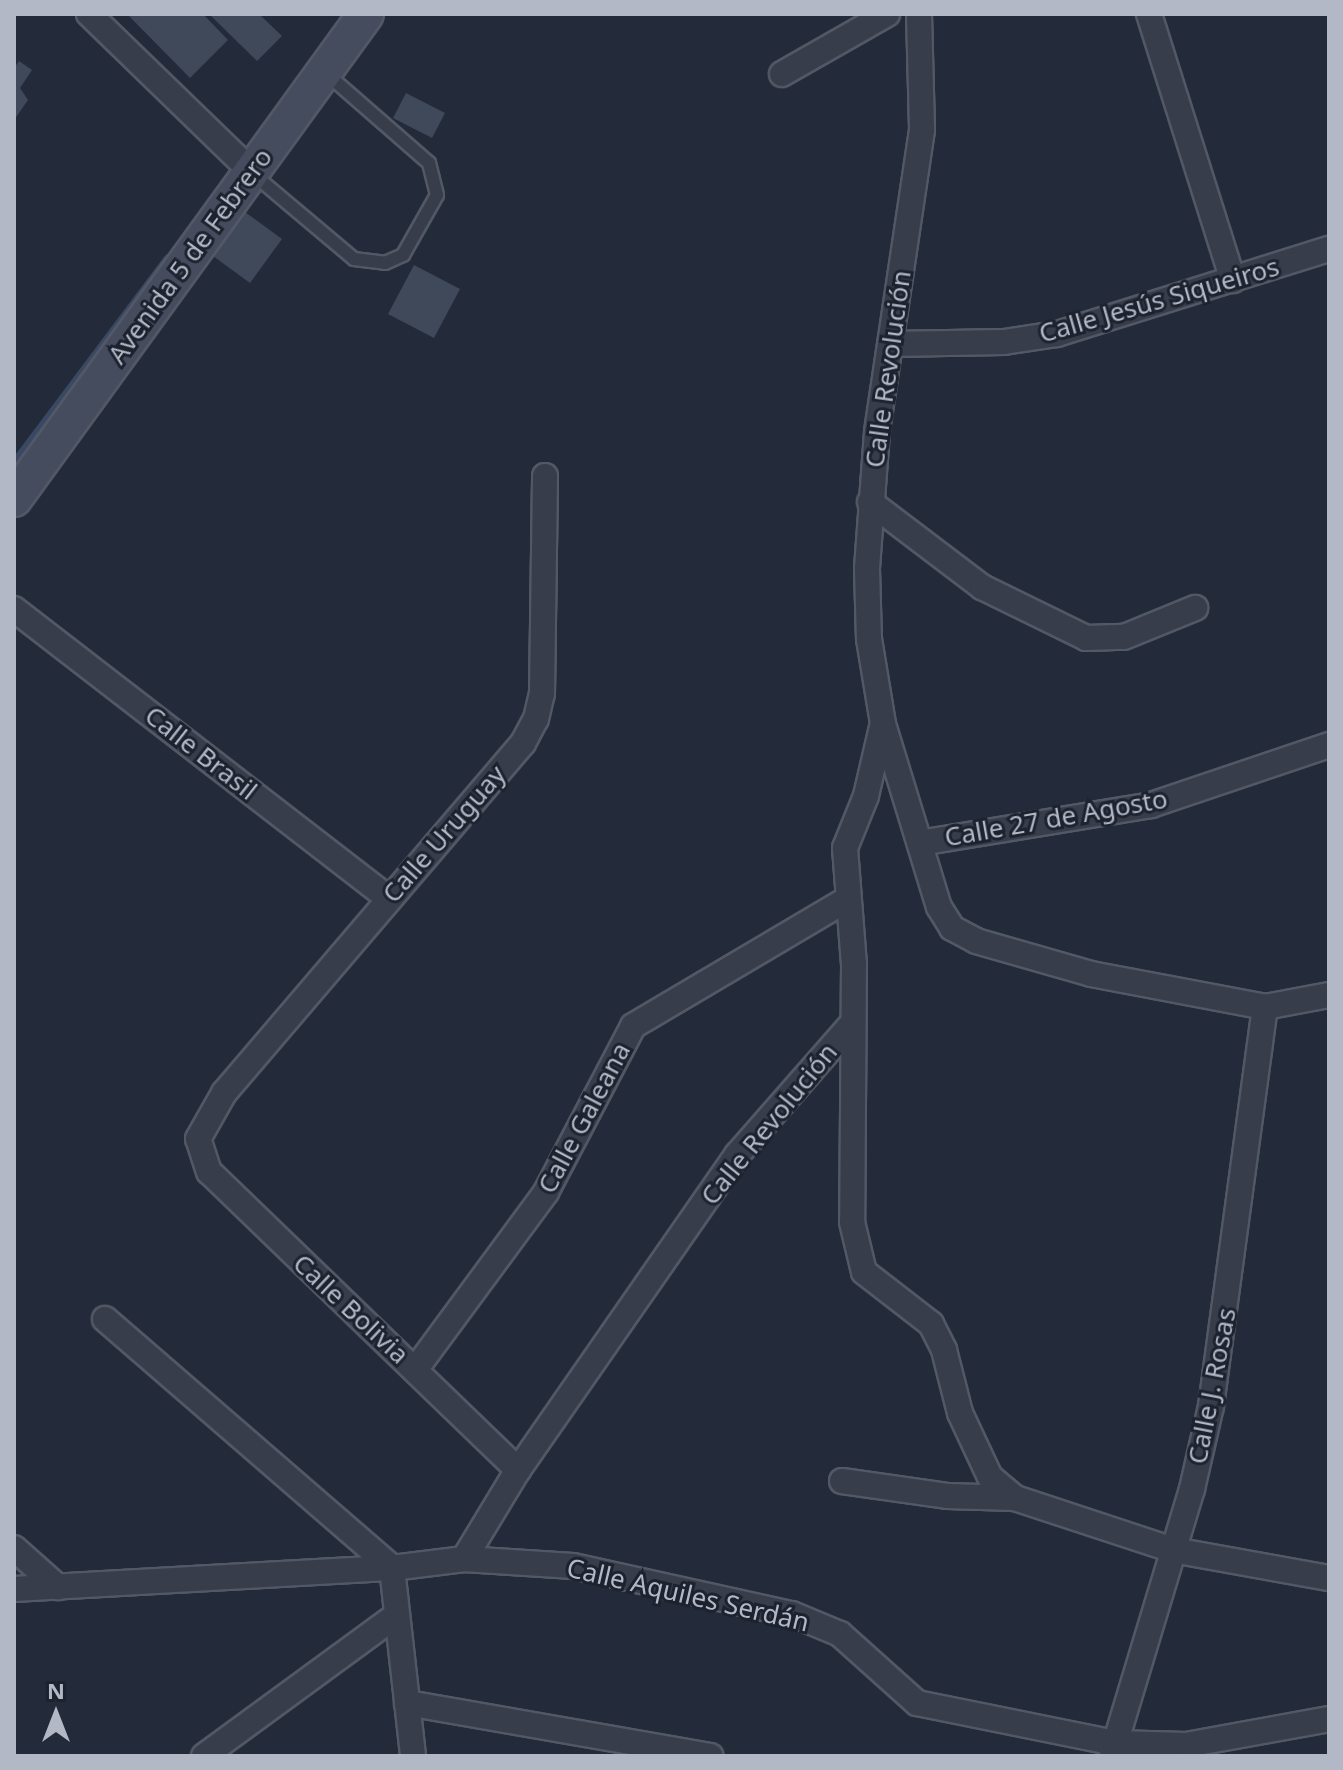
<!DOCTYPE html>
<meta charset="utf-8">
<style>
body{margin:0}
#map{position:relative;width:1343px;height:1770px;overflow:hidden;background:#232b3a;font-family:"Noto Sans",sans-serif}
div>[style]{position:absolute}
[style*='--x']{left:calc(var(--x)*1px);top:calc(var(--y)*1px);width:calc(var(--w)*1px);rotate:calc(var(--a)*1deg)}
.stream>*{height:9px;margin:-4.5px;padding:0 4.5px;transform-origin:4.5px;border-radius:4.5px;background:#394863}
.building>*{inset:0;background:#3f4959}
.roads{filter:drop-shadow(2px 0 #525865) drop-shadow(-2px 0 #525865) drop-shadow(0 2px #525865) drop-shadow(0 -2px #525865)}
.lane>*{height:12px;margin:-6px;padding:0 6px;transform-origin:6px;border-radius:6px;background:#373d4b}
.street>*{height:24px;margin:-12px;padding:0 12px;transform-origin:12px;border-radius:12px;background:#373d4b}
.secondary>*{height:34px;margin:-17px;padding:0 17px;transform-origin:17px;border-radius:17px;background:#454c5d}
span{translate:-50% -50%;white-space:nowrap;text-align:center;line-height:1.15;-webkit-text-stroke:6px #1c232f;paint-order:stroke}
.street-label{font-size:26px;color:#b2b8c6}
.frame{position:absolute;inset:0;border:16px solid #b2b8c6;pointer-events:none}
.north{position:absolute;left:16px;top:1674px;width:80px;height:80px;-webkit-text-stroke:6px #1c232f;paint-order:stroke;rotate:0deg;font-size:22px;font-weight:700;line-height:32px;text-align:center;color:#b2b8c6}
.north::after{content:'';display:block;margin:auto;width:28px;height:36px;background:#b2b8c6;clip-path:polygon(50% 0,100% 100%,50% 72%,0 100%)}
</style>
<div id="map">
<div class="stream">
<i style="--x:14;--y:463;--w:256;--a:-53.1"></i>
</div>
<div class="building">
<i style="clip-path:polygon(127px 14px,203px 14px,228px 40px,190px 78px)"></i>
<i style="clip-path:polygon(209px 14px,259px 14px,282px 36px,257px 61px)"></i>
<i style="clip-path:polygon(19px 61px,32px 70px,20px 88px,28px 100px,14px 120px,14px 68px)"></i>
<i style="clip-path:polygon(406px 93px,445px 113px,432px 138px,393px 118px)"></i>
<i style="clip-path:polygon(245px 212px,282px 239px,250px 283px,213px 256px)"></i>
<i style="clip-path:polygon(414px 265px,460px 289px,434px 338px,388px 314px)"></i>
</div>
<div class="roads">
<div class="lane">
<i style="--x:253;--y:174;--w:132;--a:40.1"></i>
<i style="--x:354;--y:259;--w:31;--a:7"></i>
<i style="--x:385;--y:263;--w:20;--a:-24"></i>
<i style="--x:403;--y:255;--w:69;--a:-60.5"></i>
<i style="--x:437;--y:195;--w:33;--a:-104"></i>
<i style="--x:429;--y:163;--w:135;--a:-138.9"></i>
</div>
<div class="street">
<i style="--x:89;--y:14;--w:226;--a:44.1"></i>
<i style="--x:919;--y:14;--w:116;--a:88.5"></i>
<i style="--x:922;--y:130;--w:305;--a:98.5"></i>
<i style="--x:877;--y:432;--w:137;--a:94.2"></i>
<i style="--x:867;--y:569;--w:70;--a:88.4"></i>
<i style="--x:869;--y:639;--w:86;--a:80.6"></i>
<i style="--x:883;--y:724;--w:191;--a:73"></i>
<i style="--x:939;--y:907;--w:25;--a:58"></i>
<i style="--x:952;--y:928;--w:27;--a:28"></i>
<i style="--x:976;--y:941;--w:120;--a:16"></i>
<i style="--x:1091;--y:974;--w:177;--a:10.7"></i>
<i style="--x:1265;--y:1007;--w:65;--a:-10.6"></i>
<i style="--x:1149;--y:14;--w:279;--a:72.5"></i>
<i style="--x:782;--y:74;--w:121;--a:-29.7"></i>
<i style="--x:891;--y:344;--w:113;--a:-1"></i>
<i style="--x:1004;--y:342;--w:54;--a:-8.6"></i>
<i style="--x:1057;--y:334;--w:285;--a:-17.4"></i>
<i style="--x:870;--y:502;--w:141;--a:37.2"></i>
<i style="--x:982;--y:587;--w:116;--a:26.1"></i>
<i style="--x:1086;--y:638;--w:38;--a:-2"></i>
<i style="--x:1124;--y:637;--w:77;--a:-22.2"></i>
<i style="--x:14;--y:609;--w:473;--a:37.7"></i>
<i style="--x:882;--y:727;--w:71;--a:103.1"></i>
<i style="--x:866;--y:796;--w:56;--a:112"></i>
<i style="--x:845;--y:848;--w:116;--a:85.6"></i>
<i style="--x:854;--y:964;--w:258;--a:90.4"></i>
<i style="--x:852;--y:1222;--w:51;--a:76.5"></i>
<i style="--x:864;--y:1272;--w:85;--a:37.8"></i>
<i style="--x:931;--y:1324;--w:29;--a:63"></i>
<i style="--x:944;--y:1350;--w:65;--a:75.7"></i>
<i style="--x:960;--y:1413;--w:71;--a:64.9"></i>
<i style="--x:990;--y:1477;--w:33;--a:40"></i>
<i style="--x:1015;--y:1498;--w:166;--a:18.2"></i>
<i style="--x:1173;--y:1550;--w:158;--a:10.2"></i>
<i style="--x:920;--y:843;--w:234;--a:-9.3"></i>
<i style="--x:1151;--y:805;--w:188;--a:-18.6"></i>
<i style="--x:105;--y:1319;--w:380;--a:40.9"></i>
<i style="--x:392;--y:1568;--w:189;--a:83.6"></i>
<i style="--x:415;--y:1370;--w:221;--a:-53.6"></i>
<i style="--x:546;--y:1192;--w:187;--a:-62.3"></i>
<i style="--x:633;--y:1026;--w:247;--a:-30.6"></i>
<i style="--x:518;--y:1470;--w:429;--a:-136"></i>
<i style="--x:209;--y:1172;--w:35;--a:-108"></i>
<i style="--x:198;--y:1139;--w:53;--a:-60.5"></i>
<i style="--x:224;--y:1093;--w:460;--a:-49.5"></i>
<i style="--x:523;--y:743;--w:27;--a:-62"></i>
<i style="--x:536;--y:719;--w:26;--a:-77"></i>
<i style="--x:542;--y:694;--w:218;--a:-89.2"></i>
<i style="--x:842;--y:1481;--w:106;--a:8.1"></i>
<i style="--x:947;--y:1496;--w:68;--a:1.7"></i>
<i style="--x:14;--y:1548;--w:59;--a:41.6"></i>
<i style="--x:464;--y:1559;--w:104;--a:-58.8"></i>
<i style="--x:518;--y:1470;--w:384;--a:-55.2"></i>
<i style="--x:737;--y:1155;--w:173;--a:-48.8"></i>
<i style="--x:14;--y:1589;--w:379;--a:-3.2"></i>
<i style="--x:392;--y:1568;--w:73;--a:-7.1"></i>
<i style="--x:464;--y:1559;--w:109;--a:3.7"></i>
<i style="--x:573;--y:1566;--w:224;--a:12.4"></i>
<i style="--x:792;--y:1614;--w:52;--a:22.6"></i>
<i style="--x:840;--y:1634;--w:103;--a:41.9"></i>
<i style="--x:917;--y:1703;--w:202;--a:11.4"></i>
<i style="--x:1115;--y:1743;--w:71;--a:1.6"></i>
<i style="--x:1186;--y:1745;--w:145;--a:-10.3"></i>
<i style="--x:407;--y:1703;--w:308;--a:9.9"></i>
<i style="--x:1112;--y:1754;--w:277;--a:-73.2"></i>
<i style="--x:1192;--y:1489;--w:85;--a:-77.1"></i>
<i style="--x:1211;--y:1406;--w:403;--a:-82.3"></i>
<i style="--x:204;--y:1756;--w:235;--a:-36.2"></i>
</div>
<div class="secondary">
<i style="--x:14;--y:499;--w:599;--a:-54.03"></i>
</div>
</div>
<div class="street-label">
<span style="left:190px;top:256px;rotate:-54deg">Avenida 5 de Febrero</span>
<span style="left:1159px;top:300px;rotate:-16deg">Calle Jesús Siqueiros</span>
<span style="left:888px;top:369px;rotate:-82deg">Calle Revolución</span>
<span style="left:201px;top:753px;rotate:38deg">Calle Brasil</span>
<span style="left:1056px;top:818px;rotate:-10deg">Calle 27 de Agosto</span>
<span style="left:444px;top:834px;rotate:-49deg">Calle Uruguay</span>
<span style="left:584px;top:1118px;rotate:-62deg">Calle Galeana</span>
<span style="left:769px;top:1124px;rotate:-51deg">Calle Revolución</span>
<span style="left:351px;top:1309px;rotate:43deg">Calle Bolivia</span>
<span style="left:1212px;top:1386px;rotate:-79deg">Calle J. Rosas</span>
<span style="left:688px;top:1595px;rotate:13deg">Calle Aquiles Serdán</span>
</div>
<div class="frame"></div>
<div class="north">N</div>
</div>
